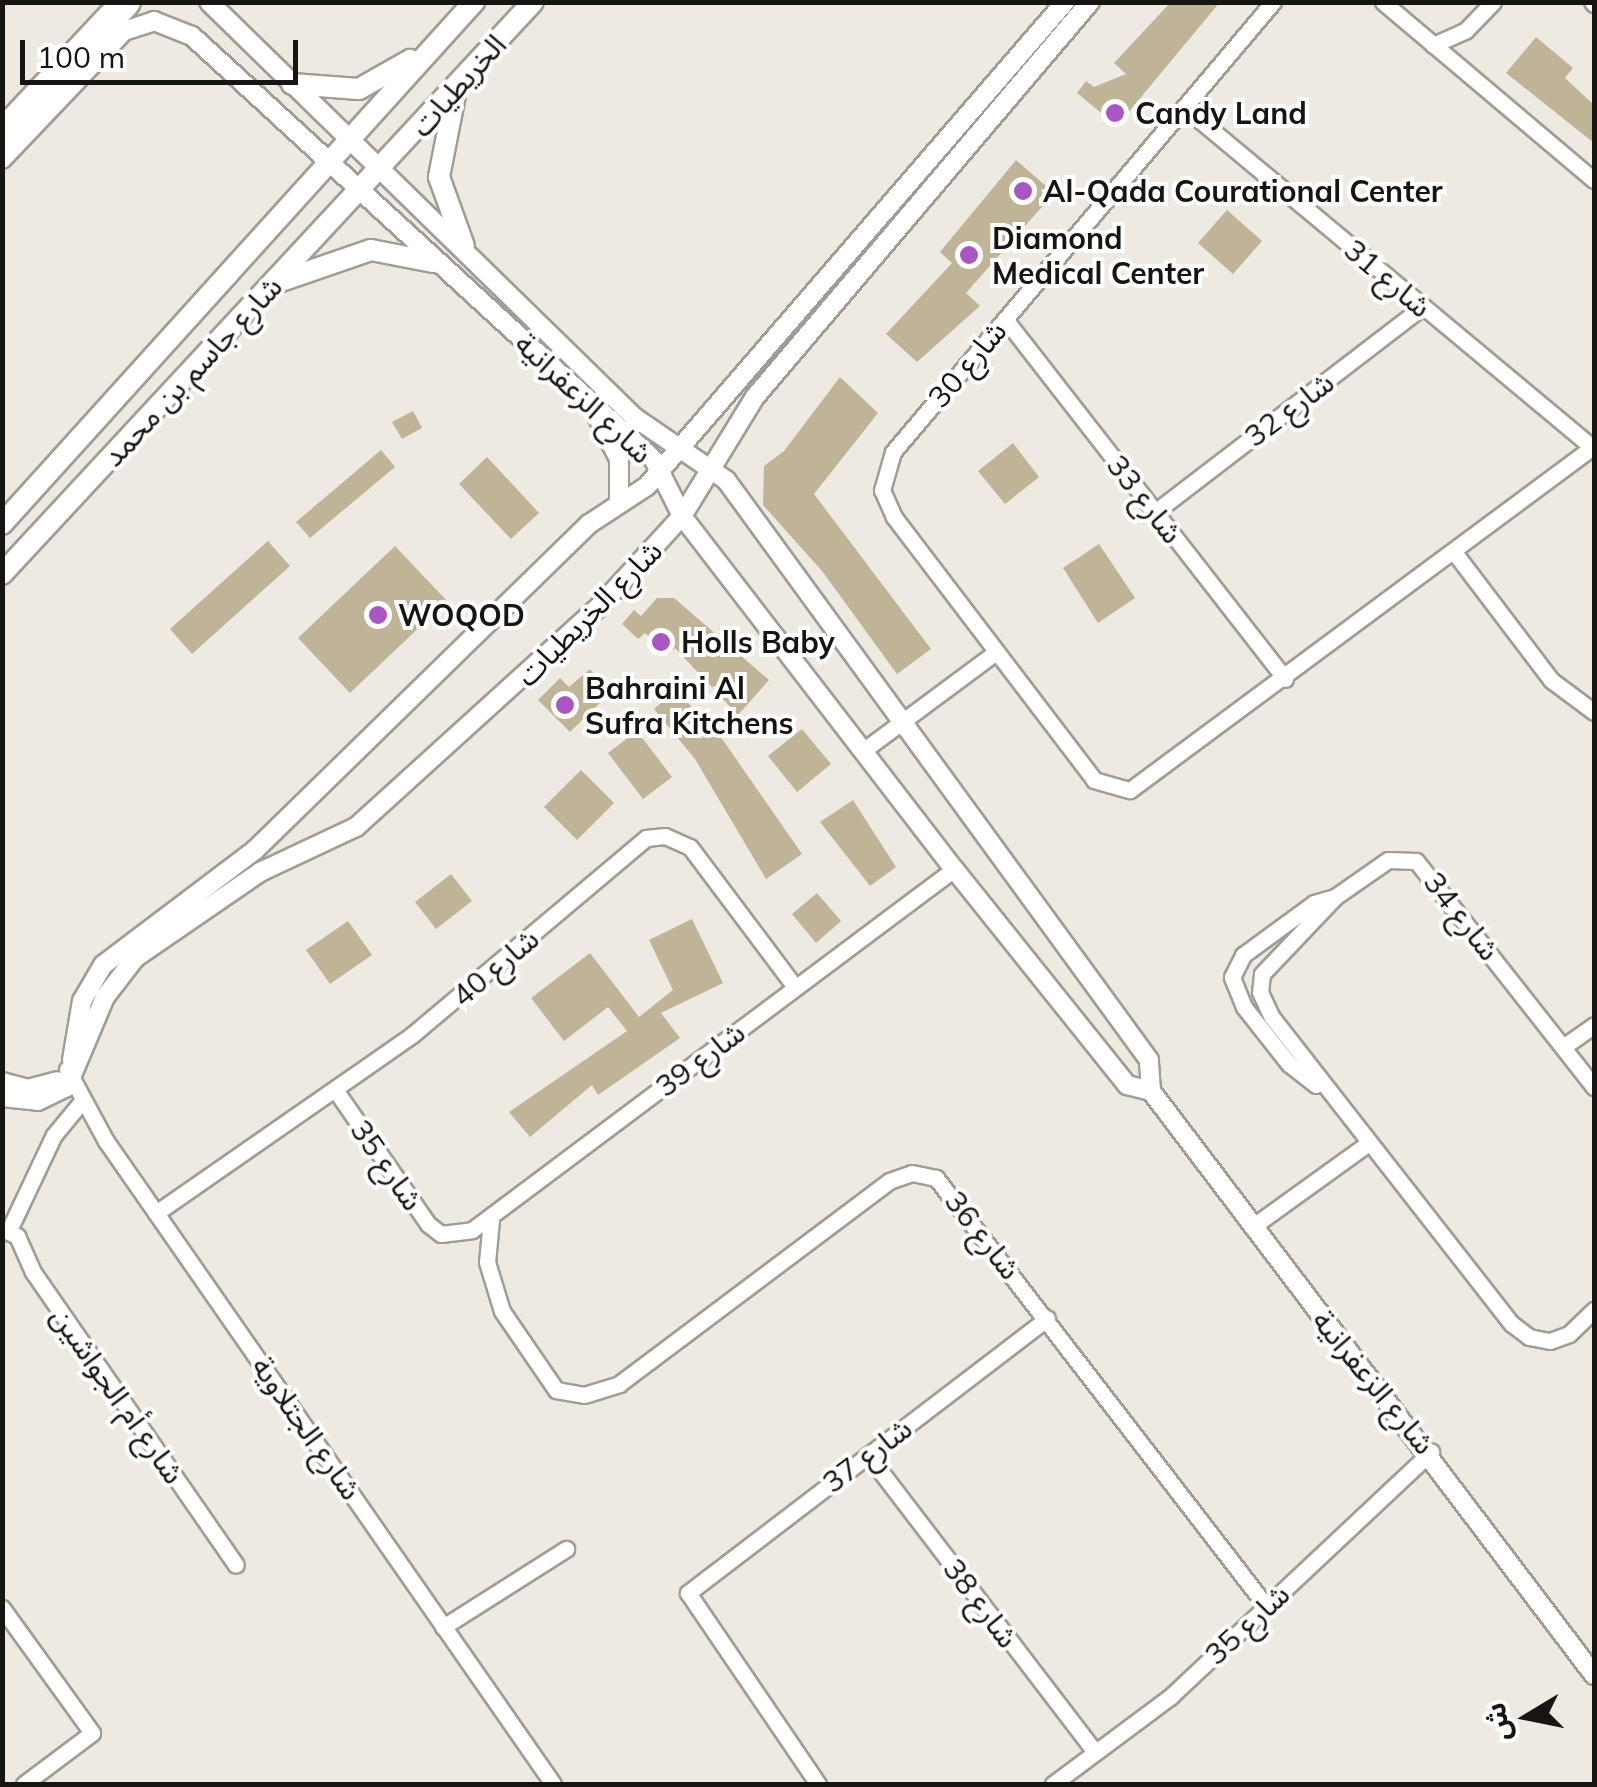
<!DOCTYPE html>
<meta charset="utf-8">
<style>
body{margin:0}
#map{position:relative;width:1597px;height:1787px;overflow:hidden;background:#eeeae2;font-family:Mulish,"Noto Sans Arabic",sans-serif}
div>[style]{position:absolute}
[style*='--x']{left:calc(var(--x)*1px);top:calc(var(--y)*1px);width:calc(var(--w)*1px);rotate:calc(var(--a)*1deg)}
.building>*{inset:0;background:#bfb498}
.roads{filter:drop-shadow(2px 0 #a09d95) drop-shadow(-2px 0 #a09d95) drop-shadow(0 2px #a09d95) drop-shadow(0 -2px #a09d95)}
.minor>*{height:15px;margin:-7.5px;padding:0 7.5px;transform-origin:7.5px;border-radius:7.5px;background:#fff}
.tertiary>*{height:18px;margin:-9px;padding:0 9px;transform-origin:9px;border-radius:9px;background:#fff}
.secondary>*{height:20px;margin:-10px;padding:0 10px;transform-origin:10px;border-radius:10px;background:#fff}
.motorway>*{height:28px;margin:-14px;padding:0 14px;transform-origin:14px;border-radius:14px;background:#fff}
.dots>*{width:28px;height:28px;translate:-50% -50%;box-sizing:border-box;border:5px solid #fff;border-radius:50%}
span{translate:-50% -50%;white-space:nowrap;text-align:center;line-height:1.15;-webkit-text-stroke:8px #fff;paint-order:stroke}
.street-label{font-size:30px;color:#161512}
.poi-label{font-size:30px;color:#161512;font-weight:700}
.left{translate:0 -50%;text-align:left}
.frame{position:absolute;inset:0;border:5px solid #161512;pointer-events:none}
.north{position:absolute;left:1477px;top:1667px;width:100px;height:100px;-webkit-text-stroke:8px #fff;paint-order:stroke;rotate:260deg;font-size:28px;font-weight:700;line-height:40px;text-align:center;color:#161512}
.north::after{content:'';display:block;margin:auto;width:35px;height:45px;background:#161512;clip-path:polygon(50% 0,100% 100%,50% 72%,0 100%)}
.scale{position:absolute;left:20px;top:40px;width:278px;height:45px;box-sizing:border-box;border:5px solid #161512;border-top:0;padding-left:12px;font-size:30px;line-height:35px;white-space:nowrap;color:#161512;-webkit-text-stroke:8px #fff;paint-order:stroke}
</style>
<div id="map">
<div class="building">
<i style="clip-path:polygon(1171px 2px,1220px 2px,1117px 126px,1077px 93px,1086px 81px,1094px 87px,1126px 74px,1114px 63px)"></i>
<i style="clip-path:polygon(1536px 37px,1573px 68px,1565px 78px,1594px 105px,1594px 143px,1506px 73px)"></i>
<i style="clip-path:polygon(1016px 160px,1054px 193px,966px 293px,980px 306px,917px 362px,886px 334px,952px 263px,940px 252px)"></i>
<i style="clip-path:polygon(1227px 210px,1262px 241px,1233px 274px,1198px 243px)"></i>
<i style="clip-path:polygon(840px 377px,878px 413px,814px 494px,931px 649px,897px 674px,822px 571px,763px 505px,764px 466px,784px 451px)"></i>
<i style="clip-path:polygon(413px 411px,422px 428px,402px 439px,392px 422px)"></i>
<i style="clip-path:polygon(1013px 443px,1039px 477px,1005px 504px,978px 471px)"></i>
<i style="clip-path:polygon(381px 450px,395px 467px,310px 538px,296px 522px)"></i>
<i style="clip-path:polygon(487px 457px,539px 513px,511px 539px,459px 484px)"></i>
<i style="clip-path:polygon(268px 541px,290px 566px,192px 654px,170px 629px)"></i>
<i style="clip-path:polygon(1099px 544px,1135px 598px,1098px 623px,1063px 568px)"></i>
<i style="clip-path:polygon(395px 546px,447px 601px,350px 693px,298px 638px)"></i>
<i style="clip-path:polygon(657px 598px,674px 598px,769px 680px,738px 715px,675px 648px,669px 654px,645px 633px,638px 639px,622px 624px,634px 610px,641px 616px)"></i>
<i style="clip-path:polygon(590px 669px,609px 694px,570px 732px,538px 700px,560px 678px,569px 687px)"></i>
<i style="clip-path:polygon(676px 690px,723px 740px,802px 854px,766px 879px,695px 759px,654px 709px)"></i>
<i style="clip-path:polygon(802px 729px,831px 764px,797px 792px,768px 756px)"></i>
<i style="clip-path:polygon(637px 731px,672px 777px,643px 799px,608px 753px)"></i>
<i style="clip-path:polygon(581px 770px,614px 803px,577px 840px,544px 807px)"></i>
<i style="clip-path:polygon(853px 800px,896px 867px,870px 886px,820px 822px)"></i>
<i style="clip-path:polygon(451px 874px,472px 901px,436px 929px,415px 902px)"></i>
<i style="clip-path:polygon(817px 893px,841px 921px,816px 943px,792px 914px)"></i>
<i style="clip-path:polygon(692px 919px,723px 983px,661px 1013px,680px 1038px,598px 1095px,592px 1085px,530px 1137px,509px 1112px,627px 1031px,608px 1007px,564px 1041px,531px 998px,590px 953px,639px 1017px,673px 990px,649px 940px)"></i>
<i style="clip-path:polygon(348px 921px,372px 955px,330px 984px,306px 950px)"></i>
</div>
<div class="roads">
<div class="minor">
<i style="--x:1273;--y:2;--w:589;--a:130.18"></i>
<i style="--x:893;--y:452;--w:40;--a:106"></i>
<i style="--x:882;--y:490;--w:30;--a:66"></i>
<i style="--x:894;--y:517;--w:330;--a:52.7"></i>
<i style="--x:1094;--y:780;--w:37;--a:16"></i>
<i style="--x:1130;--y:790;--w:578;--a:-36.55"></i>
<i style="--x:1383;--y:2;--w:276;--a:40.2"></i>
<i style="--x:1592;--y:2;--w:3;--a:45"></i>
<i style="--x:1433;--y:45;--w:36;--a:-24"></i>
<i style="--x:1466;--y:30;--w:39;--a:-46"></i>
<i style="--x:1184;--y:107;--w:531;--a:39.81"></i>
<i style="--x:1005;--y:319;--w:456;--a:52.1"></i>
<i style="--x:1155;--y:512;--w:337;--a:-37.5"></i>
<i style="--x:1454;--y:552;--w:161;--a:52.8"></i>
<i style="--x:1551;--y:680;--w:54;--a:36.7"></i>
<i style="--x:864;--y:750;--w:164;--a:-36.6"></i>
<i style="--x:1563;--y:1047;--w:38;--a:-35"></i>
<i style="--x:67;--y:1069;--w:82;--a:61.6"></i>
<i style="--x:106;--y:1141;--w:783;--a:55.19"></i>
<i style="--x:1316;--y:1085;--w:34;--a:-142"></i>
<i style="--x:1289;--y:1064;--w:73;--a:-128.3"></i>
<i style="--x:1244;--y:1007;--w:32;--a:-112"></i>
<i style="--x:1232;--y:977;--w:25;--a:-63"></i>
<i style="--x:1243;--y:955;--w:88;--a:-36.2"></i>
<i style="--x:1314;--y:903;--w:22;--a:-16"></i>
<i style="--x:1594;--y:1087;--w:288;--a:-128.2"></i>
<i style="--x:1416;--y:861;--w:28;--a:-178"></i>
<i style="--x:1388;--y:860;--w:65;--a:145.1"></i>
<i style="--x:1335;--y:897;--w:106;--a:133.5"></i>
<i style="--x:1262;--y:974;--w:18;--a:96"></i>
<i style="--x:1260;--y:992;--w:26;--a:65"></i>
<i style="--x:1271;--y:1016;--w:391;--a:52"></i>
<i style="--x:1512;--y:1324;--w:21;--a:37"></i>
<i style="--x:1529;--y:1337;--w:21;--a:11"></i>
<i style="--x:1550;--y:1341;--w:20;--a:-20"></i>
<i style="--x:1569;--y:1334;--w:35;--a:-44"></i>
<i style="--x:336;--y:1091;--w:162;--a:55.3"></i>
<i style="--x:428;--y:1224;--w:16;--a:38"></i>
<i style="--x:441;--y:1234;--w:31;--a:-7"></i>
<i style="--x:472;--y:1230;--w:602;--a:-36.83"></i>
<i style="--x:156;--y:1213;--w:312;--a:-34.8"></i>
<i style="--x:412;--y:1035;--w:306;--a:-40.1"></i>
<i style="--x:646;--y:838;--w:19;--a:-6"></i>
<i style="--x:665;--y:836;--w:27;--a:24"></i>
<i style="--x:690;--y:847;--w:175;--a:53.1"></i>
<i style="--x:491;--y:1220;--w:42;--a:95.4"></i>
<i style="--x:487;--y:1262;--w:51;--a:73"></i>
<i style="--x:502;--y:1311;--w:96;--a:55.6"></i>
<i style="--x:556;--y:1390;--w:28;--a:10"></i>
<i style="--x:584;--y:1395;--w:37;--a:-17"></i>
<i style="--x:619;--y:1384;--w:338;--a:-36.9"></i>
<i style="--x:889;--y:1181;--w:24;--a:-19"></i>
<i style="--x:912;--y:1173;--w:25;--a:12"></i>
<i style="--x:936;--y:1178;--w:540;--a:52.37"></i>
<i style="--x:1252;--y:1227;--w:142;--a:-35.8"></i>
<i style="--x:2;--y:1229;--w:17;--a:25"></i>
<i style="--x:17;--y:1236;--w:39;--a:66"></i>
<i style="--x:33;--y:1272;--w:356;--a:55.3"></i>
<i style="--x:9;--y:1230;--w:105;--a:-64.7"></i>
<i style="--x:54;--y:1135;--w:45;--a:-50.4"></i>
<i style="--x:868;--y:1455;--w:372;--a:52.6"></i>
<i style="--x:2;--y:1608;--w:154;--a:54.2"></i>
<i style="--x:92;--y:1733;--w:85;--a:143.1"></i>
<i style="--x:443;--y:1627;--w:146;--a:-32.4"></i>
<i style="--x:818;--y:1784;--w:231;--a:-124.2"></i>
<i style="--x:688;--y:1593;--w:452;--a:-37.4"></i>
<i style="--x:1053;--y:1784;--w:147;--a:-36.7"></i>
<i style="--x:1171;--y:1696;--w:357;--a:-43.2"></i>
</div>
<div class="tertiary">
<i style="--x:2;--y:159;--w:177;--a:-46.4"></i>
<i style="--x:124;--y:31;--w:32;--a:-18"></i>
<i style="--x:154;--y:21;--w:41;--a:21.5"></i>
<i style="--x:192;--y:36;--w:627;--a:42.54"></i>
<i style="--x:654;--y:460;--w:63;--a:63.4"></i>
<i style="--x:682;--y:516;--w:446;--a:52.4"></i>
<i style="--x:954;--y:869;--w:277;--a:51.3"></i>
<i style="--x:1127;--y:1085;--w:25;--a:14"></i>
<i style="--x:1151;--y:1091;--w:31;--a:-94"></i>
<i style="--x:1149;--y:1060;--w:718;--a:-126.1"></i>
<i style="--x:726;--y:480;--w:112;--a:-145.6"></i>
<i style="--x:634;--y:417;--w:594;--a:-135.68"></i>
<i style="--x:596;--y:414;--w:51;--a:62.9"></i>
<i style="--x:619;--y:459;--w:44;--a:90"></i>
<i style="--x:72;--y:1060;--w:60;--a:-80.4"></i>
<i style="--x:82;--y:1001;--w:42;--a:-59.7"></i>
<i style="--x:103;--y:965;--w:191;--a:-37.1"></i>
<i style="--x:255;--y:850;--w:467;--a:-44.3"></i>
<i style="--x:589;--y:524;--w:69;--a:-33.2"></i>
<i style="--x:647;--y:486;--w:640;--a:-49.18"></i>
<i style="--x:2;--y:1082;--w:27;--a:15"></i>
<i style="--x:28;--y:1089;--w:30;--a:-15"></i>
<i style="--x:1151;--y:1091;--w:733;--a:52.82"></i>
<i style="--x:2;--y:1097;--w:36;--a:6"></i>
<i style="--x:38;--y:1101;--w:32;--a:-26"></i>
<i style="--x:67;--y:1087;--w:98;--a:-67.1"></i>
<i style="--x:105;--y:997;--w:49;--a:-52.4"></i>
<i style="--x:135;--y:958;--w:152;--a:-34.5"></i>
<i style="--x:260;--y:872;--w:106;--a:-25.1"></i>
<i style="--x:356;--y:827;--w:328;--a:-42.2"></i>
<i style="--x:599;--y:607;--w:123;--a:-47.6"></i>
<i style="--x:682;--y:516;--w:140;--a:-58.5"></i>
<i style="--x:755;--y:397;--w:518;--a:-49.7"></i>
</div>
<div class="secondary">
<i style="--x:292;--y:84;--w:67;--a:4.3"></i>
<i style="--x:359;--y:89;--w:59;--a:-29.6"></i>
<i style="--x:457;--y:85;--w:94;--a:101.1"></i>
<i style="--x:439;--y:177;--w:73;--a:70.1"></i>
<i style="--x:281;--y:281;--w:95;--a:-19"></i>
<i style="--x:371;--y:250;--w:63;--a:11"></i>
<i style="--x:2;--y:524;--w:704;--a:-47.88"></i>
<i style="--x:2;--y:574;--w:780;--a:-47.13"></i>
</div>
<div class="motorway">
<i style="--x:2;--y:134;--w:181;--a:-46.8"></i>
</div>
</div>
<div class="dots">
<i style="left:1115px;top:113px;background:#a956c5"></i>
<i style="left:1023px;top:191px;background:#a956c5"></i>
<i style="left:969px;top:255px;background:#a956c5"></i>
<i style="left:378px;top:615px;background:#a956c5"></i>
<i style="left:661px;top:642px;background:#a956c5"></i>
<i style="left:565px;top:705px;background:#a956c5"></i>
</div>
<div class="street-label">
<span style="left:458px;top:85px;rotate:-48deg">الخريطيات</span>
<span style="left:1388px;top:278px;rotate:40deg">شارع 31</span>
<span style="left:967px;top:364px;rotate:-50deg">شارع 30</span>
<span style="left:192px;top:371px;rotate:-47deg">شارع جاسم بن محمد</span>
<span style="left:584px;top:398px;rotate:43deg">شارع الزعفرانية</span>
<span style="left:1289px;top:409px;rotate:-37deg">شارع 32</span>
<span style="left:1145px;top:499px;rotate:52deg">شارع 33</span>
<span style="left:589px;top:613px;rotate:-45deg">شارع الخريطيات</span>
<span style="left:1462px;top:916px;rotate:52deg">شارع 34</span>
<span style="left:495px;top:967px;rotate:-40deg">شارع 40</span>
<span style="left:700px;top:1059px;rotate:-37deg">شارع 39</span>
<span style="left:387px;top:1165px;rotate:55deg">شارع 35</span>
<span style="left:983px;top:1235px;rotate:52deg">شارع 36</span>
<span style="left:1374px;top:1382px;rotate:51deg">شارع الزعفرانية</span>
<span style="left:118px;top:1395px;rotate:55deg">شارع أم الجواشين</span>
<span style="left:307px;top:1428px;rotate:55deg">شارع الجتلاوية</span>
<span style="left:867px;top:1455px;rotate:-37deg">شارع 37</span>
<span style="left:981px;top:1603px;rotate:53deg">شارع 38</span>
<span style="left:1247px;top:1624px;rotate:-43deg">شارع 35</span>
</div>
<div class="poi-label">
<span class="left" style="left:1135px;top:113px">Candy Land</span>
<span class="left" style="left:1043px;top:191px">Al-Qada Courational Center</span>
<span class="left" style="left:992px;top:255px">Diamond<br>Medical Center</span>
<span class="left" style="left:398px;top:615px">WOQOD</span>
<span class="left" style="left:681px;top:642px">Holls Baby</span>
<span class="left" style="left:585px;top:705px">Bahraini Al<br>Sufra Kitchens</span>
</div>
<div class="frame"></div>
<div class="north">ش</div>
<div class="scale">100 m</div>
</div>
